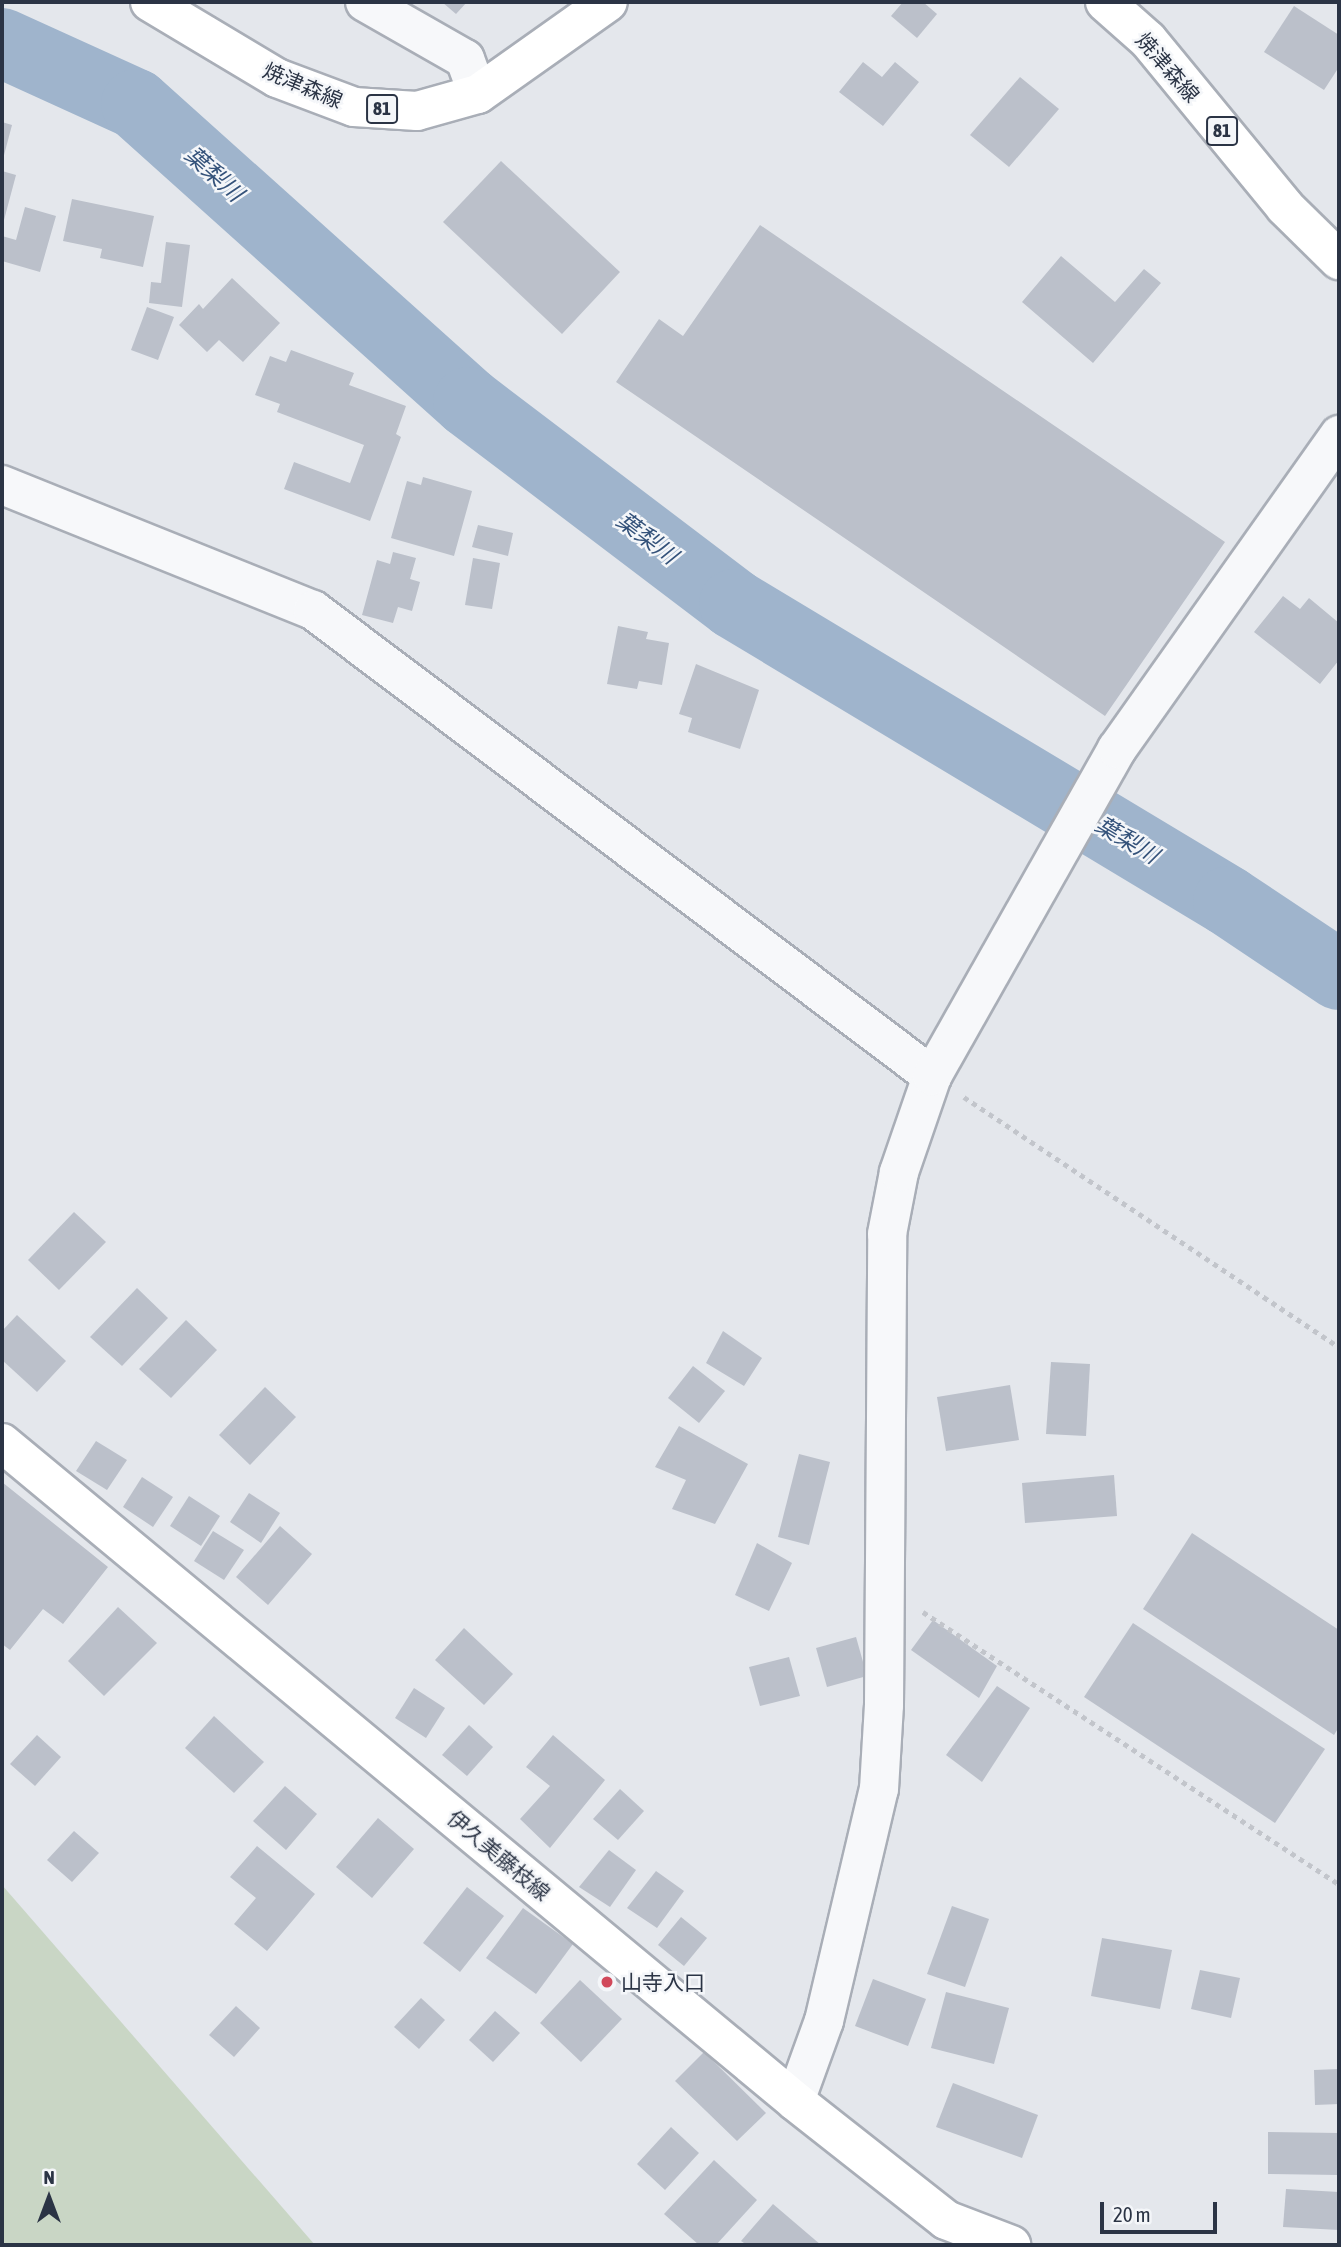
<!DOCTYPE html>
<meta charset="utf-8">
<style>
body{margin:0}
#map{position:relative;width:1341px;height:2247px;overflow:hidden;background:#e4e7ec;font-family:"Asap Condensed","Noto Sans JP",sans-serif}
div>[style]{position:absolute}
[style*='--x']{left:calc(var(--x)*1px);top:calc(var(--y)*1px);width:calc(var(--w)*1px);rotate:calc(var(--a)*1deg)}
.green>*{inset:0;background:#c9d6c5}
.river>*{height:70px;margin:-35px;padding:0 35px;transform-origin:35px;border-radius:35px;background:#9fb4cc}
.building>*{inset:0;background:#bbc0ca}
.path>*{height:4.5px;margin-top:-2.25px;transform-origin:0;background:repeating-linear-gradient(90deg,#c2c5cb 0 5px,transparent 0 10px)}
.roads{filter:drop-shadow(2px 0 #a9aeb7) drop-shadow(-2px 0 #a9aeb7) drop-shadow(0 2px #a9aeb7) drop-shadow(0 -2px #a9aeb7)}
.minor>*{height:38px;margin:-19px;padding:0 19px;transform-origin:19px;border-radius:19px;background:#f7f8fa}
.major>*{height:38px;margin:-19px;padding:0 19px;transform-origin:19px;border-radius:19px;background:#fff}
.dots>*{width:19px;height:19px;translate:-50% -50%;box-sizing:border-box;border:4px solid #f4f6f9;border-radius:50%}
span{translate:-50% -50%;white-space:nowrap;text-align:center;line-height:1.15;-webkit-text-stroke:5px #f4f6f9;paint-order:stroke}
.shield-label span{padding:2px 5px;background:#f4f6f9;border:2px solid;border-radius:5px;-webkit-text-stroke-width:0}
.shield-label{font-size:19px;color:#2b3445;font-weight:700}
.street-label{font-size:21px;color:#2b3445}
.poi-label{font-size:21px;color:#2b3445}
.left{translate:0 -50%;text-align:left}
.water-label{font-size:23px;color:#34527a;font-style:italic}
.frame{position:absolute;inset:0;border:4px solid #2b3445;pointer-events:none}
.north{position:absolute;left:14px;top:2163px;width:70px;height:70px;-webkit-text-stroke:5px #f4f6f9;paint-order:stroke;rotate:0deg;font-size:19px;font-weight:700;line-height:28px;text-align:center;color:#2b3445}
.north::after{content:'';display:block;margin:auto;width:24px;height:32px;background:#2b3445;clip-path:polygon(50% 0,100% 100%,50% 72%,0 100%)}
.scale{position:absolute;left:1100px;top:2202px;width:117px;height:32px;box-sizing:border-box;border:4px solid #2b3445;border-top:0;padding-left:9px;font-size:21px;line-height:24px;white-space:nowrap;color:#2b3445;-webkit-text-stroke:5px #f4f6f9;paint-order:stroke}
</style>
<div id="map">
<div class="green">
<i style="clip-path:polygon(2px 1885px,315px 2245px,2px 2245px)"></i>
</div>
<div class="river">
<i style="--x:2;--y:43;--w:147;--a:24.5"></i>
<i style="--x:136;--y:104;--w:446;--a:41.9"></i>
<i style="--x:468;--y:402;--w:334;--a:37.2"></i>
<i style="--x:734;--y:604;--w:576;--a:31.01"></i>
<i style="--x:1228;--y:901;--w:133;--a:33.7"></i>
</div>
<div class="building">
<i style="clip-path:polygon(442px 2px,467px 2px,456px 14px)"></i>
<i style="clip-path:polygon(903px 2px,923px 2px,937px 14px,917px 38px,891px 16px)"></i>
<i style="clip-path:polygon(1294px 6px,1339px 35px,1339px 67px,1324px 90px,1264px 52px)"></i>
<i style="clip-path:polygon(863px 62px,882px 77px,895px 62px,919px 82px,883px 126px,839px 92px)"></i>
<i style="clip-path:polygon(1020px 77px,1059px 109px,1009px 167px,970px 135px)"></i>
<i style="clip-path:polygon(2px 122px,12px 125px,3px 159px,2px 159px)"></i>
<i style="clip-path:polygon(501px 161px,620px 272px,562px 334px,443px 222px)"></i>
<i style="clip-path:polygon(2px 171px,16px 175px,4px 220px,2px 219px)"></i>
<i style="clip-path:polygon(72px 199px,154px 216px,143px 267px,100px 258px,102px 249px,63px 241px)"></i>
<i style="clip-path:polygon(25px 207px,56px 216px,40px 272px,2px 261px,2px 236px,16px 240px)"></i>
<i style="clip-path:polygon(760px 225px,1225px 542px,1105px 716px,616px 382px,659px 319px,683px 336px)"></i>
<i style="clip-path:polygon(166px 242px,190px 245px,182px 307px,149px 303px,151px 282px,161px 283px)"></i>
<i style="clip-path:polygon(1061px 256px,1115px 302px,1144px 269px,1161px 283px,1093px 363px,1022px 302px)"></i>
<i style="clip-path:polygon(232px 278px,280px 323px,243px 362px,219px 340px,207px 352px,179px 325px,199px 304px,203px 309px)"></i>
<i style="clip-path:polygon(147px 307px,174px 317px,158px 360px,131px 350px)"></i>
<i style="clip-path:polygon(291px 350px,354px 373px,349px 385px,406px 406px,396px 434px,401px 437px,370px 521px,284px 489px,294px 462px,350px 483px,364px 445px,277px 412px,280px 404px,255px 395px,270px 356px,286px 362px)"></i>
<i style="clip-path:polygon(423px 477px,472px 491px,454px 556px,391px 538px,407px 481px,421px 485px)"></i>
<i style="clip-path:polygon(478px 525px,513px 533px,508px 556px,472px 547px)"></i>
<i style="clip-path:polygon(393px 552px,416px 558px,410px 579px,420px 582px,412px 611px,398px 607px,393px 623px,362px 615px,377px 560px,390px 564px)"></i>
<i style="clip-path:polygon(473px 558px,500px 563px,492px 609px,465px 605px)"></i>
<i style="clip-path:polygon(1283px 596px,1300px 609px,1309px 598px,1339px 623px,1339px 660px,1320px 684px,1254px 632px)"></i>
<i style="clip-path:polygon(618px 626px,648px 632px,646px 639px,669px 643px,662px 685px,639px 681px,637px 689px,607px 684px)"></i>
<i style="clip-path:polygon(696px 664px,759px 690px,740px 749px,688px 732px,692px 718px,679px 714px)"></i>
<i style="clip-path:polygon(74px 1212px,106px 1242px,59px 1290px,28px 1260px)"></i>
<i style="clip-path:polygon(137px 1288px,168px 1318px,122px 1366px,90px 1337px)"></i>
<i style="clip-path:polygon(17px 1315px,66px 1361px,37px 1392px,2px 1360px,2px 1331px)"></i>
<i style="clip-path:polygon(186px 1320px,217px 1350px,171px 1398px,139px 1369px)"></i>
<i style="clip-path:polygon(723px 1331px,762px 1358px,744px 1386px,706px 1363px)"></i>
<i style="clip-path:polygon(1051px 1362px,1090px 1364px,1086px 1436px,1046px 1434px)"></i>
<i style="clip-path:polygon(693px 1366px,725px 1391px,699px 1423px,668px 1398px)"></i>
<i style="clip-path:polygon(1010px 1385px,1019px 1440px,946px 1451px,937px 1397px)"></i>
<i style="clip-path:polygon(265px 1387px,296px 1417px,250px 1465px,219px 1435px)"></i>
<i style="clip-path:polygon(679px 1426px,748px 1464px,715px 1524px,672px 1509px,686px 1480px,655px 1467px)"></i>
<i style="clip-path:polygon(96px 1441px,127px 1460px,107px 1490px,76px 1471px)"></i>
<i style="clip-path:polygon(799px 1454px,830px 1462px,809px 1545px,778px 1537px)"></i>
<i style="clip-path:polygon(1114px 1475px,1117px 1516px,1025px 1523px,1022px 1483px)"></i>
<i style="clip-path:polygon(142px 1477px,173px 1497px,153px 1527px,123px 1507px)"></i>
<i style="clip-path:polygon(2px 1482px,108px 1567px,63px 1624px,43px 1609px,10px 1650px,2px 1644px)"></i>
<i style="clip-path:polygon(249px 1493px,280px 1513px,261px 1543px,230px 1522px)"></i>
<i style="clip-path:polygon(189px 1496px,220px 1516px,201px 1546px,170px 1526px)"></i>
<i style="clip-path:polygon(280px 1526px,312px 1554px,268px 1605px,236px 1577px)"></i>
<i style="clip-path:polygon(213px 1531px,244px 1550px,224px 1580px,194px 1561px)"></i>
<i style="clip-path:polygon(1192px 1533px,1339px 1630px,1339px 1727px,1334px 1735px,1143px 1609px)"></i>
<i style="clip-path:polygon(757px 1543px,792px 1563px,769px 1611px,735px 1595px)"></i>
<i style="clip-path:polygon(118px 1607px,157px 1643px,104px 1696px,68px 1661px)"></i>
<i style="clip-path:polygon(933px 1620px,997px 1666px,979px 1698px,911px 1650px)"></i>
<i style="clip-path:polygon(1133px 1623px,1325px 1749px,1275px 1823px,1084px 1697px)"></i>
<i style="clip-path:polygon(464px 1628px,513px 1674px,484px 1705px,435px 1660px)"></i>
<i style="clip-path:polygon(856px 1637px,867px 1676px,827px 1687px,816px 1648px)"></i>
<i style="clip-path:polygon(789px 1657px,800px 1696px,760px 1706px,749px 1667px)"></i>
<i style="clip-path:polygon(997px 1686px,1030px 1708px,982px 1782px,946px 1755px)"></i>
<i style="clip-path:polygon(414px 1688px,445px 1708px,426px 1738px,395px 1718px)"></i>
<i style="clip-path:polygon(214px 1716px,264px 1762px,234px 1793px,185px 1748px)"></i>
<i style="clip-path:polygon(469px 1725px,493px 1747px,467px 1776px,442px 1755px)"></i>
<i style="clip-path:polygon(37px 1735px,61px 1757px,35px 1786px,10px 1764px)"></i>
<i style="clip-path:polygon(553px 1735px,605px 1780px,550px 1848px,520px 1819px,550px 1786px,526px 1767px)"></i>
<i style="clip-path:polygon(285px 1786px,317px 1814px,286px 1850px,253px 1821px)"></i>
<i style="clip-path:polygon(620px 1789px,644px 1811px,618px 1840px,593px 1819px)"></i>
<i style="clip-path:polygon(378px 1818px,414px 1849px,372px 1898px,336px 1867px)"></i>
<i style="clip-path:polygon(74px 1831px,99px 1853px,72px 1882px,47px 1860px)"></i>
<i style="clip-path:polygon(257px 1846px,315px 1894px,267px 1951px,234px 1924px,256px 1898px,230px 1877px)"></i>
<i style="clip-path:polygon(609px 1850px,636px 1870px,610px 1907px,579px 1887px)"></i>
<i style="clip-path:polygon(656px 1871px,684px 1891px,657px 1928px,627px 1908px)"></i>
<i style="clip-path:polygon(467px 1887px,504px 1916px,460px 1972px,423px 1943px)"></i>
<i style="clip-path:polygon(952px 1906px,989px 1919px,965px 1987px,927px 1974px)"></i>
<i style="clip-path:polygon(523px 1908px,573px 1944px,536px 1994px,486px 1958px)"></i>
<i style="clip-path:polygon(681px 1917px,707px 1938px,684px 1966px,658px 1945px)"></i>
<i style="clip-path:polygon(1102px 1938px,1172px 1950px,1160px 2009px,1091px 1996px)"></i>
<i style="clip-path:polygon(1200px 1970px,1240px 1978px,1231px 2018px,1191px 2009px)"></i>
<i style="clip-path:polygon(873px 1979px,926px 1999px,908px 2046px,855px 2026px)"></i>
<i style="clip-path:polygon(580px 1980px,622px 2019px,581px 2062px,540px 2023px)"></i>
<i style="clip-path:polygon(946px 1992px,1009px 2008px,994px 2064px,931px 2048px)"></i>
<i style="clip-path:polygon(421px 1998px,445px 2020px,419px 2049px,394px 2027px)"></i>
<i style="clip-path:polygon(236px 2006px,260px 2028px,234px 2057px,209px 2035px)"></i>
<i style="clip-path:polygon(495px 2011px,520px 2033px,493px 2062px,469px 2040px)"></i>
<i style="clip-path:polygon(704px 2052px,766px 2113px,737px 2141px,675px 2081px)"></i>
<i style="clip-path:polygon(1339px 2069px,1339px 2104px,1315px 2105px,1314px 2070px)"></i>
<i style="clip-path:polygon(953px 2083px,1038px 2115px,1022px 2158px,936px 2127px)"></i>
<i style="clip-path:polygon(671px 2127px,699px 2153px,665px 2190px,637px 2164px)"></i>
<i style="clip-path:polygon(1268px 2132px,1339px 2133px,1339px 2175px,1268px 2174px)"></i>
<i style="clip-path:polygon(714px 2160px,757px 2200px,716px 2245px,699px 2245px,664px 2214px)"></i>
<i style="clip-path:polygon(1286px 2189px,1339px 2192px,1339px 2230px,1283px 2227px)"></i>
<i style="clip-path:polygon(773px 2204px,821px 2245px,747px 2245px,741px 2241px)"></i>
</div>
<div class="path">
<i style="--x:964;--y:1097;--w:451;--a:33.7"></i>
<i style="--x:923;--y:1612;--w:497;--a:33.2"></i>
</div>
<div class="roads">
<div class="minor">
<i style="--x:365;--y:2;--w:115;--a:29.7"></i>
<i style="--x:465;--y:59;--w:37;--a:70"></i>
<i style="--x:2;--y:485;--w:335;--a:21.9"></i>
<i style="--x:313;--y:610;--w:775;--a:36.97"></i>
<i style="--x:795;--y:2101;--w:85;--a:-70.1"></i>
<i style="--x:824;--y:2021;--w:238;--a:-76.7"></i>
<i style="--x:879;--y:1789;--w:84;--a:-86.6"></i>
<i style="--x:884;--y:1705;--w:471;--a:-89.6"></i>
<i style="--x:887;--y:1234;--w:63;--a:-79"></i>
<i style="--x:899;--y:1172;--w:102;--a:-71"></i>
<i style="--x:932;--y:1076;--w:376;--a:-60.5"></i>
<i style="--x:1117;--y:749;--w:385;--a:-54.7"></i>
</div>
<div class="major">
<i style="--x:150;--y:2;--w:148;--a:30.9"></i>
<i style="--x:277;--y:78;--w:82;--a:20.6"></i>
<i style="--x:354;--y:107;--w:63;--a:3.6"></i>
<i style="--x:417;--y:111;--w:63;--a:-15.6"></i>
<i style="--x:478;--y:94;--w:159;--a:-35.3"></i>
<i style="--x:1105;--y:2;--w:57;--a:41.5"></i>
<i style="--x:1148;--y:40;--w:216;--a:50.6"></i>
<i style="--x:1285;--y:207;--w:76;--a:44.5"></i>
<i style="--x:2;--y:1443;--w:1030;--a:39.68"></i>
<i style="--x:795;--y:2101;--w:192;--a:38.2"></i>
<i style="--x:946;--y:2220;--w:70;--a:21"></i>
</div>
</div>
<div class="dots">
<i style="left:607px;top:1982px;background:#d1495b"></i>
</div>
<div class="shield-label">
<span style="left:382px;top:109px">81</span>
<span style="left:1222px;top:131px">81</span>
</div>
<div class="street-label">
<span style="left:1168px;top:67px;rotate:49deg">焼津森線</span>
<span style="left:303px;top:85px;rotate:23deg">焼津森線</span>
<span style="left:499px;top:1855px;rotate:40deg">伊久美藤枝線</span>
</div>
<div class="poi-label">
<span class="left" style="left:621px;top:1982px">山寺入口</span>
</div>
<div class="water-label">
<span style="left:214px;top:174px;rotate:42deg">葉梨川</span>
<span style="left:647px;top:538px;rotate:37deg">葉梨川</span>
<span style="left:1127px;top:840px;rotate:31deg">葉梨川</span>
</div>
<div class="frame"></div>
<div class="north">N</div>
<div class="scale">20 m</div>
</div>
